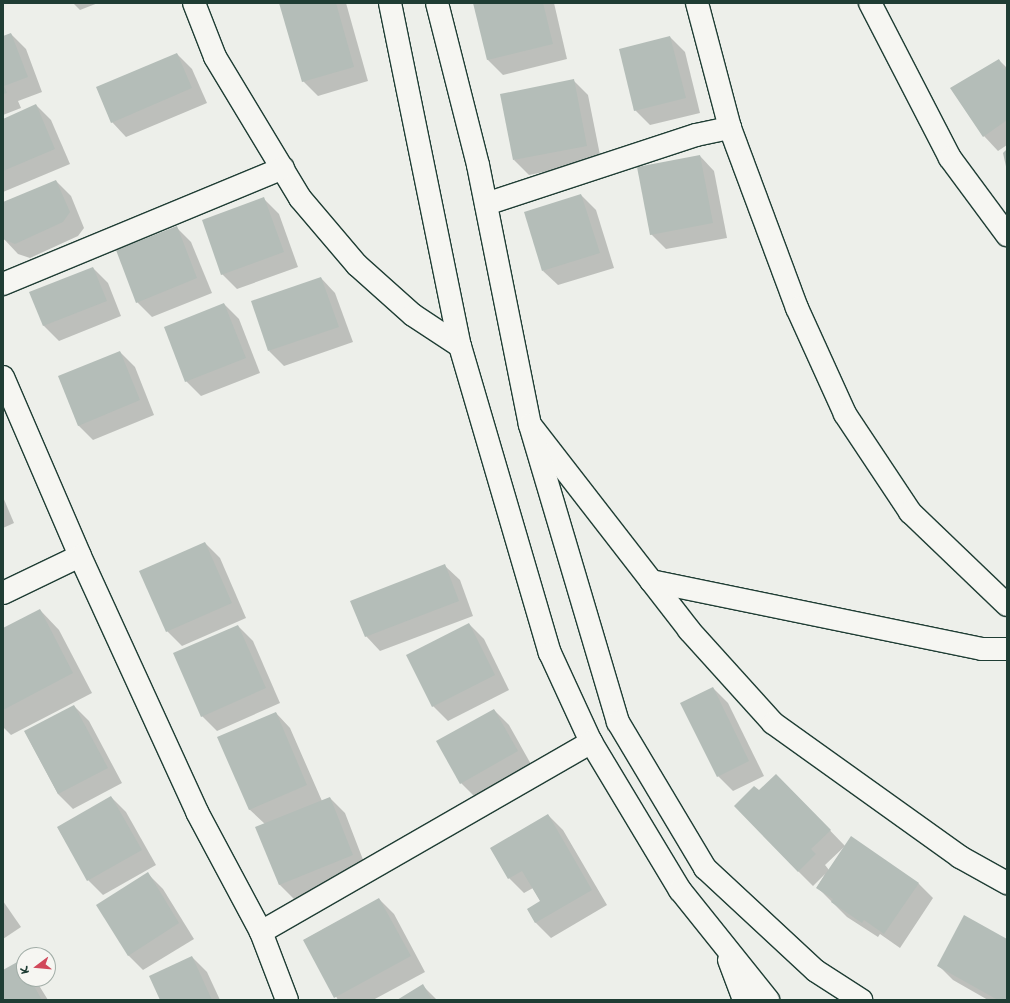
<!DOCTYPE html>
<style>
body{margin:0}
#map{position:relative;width:1010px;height:1003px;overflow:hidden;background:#edefea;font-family:"Shantell Sans",sans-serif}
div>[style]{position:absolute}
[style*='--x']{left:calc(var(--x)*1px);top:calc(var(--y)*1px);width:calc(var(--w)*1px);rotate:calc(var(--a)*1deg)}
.shadow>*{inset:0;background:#0003}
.building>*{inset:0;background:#b4bdb8}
.roads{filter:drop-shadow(1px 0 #1f3d34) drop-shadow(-1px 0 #1f3d34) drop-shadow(0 1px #1f3d34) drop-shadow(0 -1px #1f3d34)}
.street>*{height:22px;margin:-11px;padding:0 11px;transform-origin:11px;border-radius:11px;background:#f6f6f2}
.secondary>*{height:22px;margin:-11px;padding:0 11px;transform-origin:11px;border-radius:11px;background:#f6f6f2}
span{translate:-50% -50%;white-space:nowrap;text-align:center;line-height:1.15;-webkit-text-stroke:3px #f6f6f2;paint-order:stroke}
.frame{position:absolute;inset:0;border:4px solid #1f3d34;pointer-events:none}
.north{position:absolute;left:16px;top:947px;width:40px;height:40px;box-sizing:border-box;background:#f6f6f2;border:1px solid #a0aca6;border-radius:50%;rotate:254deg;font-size:11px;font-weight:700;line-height:16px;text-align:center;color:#1f3d34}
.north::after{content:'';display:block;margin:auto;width:14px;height:18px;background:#d1495b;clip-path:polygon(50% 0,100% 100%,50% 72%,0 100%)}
</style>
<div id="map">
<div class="shadow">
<i style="clip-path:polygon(73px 3px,98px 3px,80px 10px)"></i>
<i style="clip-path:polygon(280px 3px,346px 3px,368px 81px,318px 96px,303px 81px)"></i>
<i style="clip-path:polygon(474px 3px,554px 3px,567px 59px,503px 75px,488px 60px)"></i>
<i style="clip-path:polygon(11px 34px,26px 49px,42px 92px,18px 101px,21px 108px,3px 115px,3px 37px)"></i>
<i style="clip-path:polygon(670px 37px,685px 52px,700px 113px,650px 125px,635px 110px)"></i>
<i style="clip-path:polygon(177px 54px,192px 69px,207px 103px,126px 137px,112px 122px)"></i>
<i style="clip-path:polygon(999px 60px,1007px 68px,1007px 145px,998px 151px,984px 136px)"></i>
<i style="clip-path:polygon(573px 80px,588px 95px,601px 160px,529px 175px,514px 160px)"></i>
<i style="clip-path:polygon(36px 105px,51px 120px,70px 164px,3px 192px,3px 120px)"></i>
<i style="clip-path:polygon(700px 156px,714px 171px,727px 238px,666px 249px,651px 234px)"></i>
<i style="clip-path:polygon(56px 181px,71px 196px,84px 228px,78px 236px,30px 258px,18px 254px,3px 238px,3px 203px)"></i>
<i style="clip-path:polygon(581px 195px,596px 210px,614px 268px,558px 285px,543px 271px)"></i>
<i style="clip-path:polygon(264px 199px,279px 214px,298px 267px,237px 289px,222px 274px)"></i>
<i style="clip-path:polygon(176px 227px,191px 242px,212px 293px,152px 317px,137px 302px)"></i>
<i style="clip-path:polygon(93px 268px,108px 283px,121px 316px,59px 341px,44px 326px,30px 293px)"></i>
<i style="clip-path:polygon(321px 278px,335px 293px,353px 342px,284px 366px,269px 351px)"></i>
<i style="clip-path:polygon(224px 304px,239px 319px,260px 373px,201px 396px,186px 381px)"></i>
<i style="clip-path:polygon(120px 352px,135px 367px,154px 415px,93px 440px,78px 425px)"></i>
<i style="clip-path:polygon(3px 497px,14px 523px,3px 528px)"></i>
<i style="clip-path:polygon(205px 543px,220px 558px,246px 618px,182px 646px,167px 631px)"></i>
<i style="clip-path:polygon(445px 566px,460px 580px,473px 616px,380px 651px,366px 636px)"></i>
<i style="clip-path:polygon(40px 610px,59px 630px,92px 693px,11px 735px,3px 727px,3px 629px)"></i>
<i style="clip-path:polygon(469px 624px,484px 639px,509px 690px,448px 721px,433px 706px)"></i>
<i style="clip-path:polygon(238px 626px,253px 641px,280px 703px,217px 731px,202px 716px)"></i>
<i style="clip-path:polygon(713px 688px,728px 703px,764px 776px,733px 791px,718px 776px)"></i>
<i style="clip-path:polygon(74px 706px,89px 721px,122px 783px,73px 809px,58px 794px,25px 732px)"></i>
<i style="clip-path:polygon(494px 710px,509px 725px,532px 766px,476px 798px,461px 783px)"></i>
<i style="clip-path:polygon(276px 713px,290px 728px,322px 801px,330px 798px,345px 813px,367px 870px,294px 899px,279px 884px,265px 824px,249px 809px)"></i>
<i style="clip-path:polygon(evenodd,791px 790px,845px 846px,919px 884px,933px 898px,900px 948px,880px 934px,878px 937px,847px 917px,817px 887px,825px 874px,813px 886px,798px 871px,759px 792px,791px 790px,845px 846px,829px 870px,825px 865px,845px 846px)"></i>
<i style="clip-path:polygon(111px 797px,126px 812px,156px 865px,103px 895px,88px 880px,58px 828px)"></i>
<i style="clip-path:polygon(548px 815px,563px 830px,607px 905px,551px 938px,536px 923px,528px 909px,541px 902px,533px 888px,524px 893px,509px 878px)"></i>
<i style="clip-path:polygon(148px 874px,163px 889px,194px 939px,143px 970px,128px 955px)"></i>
<i style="clip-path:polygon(379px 899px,394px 914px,425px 972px,373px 1000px,338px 1000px,304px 940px)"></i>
<i style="clip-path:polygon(3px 901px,21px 927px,3px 939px)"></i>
<i style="clip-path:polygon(1007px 940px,1007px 1000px,988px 1000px,953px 980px,938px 965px)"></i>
<i style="clip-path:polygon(192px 957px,207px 972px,220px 1000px,161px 1000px)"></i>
<i style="clip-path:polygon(19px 962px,24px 967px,24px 979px,35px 979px,48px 1000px,3px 1000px,3px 971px)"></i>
<i style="clip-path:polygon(423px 986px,437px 1000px,399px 1000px)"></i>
</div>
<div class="building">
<i style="clip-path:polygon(279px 3px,336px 3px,354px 67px,302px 82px)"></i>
<i style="clip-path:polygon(473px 3px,543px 3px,553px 44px,487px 60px)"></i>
<i style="clip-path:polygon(11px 33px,28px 77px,4px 86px,7px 93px,3px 94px,3px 36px)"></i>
<i style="clip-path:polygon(670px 36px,686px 98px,634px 111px,619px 49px)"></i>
<i style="clip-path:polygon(177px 53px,192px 88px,111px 123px,96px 87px)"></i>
<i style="clip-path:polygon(999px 59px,1004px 69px,1007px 67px,1007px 120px,983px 137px,950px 88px)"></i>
<i style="clip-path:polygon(574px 79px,587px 146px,513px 160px,500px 94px)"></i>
<i style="clip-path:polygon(36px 104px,55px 149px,3px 171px,3px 119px)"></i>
<i style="clip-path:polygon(1007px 149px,1007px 171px,1003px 153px)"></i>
<i style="clip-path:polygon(700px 155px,713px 223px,650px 235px,637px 167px)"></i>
<i style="clip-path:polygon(56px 180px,70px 212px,63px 222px,15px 244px,3px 239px,3px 202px)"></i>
<i style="clip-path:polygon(581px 194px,600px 253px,542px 271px,524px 212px)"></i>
<i style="clip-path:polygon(264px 197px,284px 252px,221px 275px,202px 220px)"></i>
<i style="clip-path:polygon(177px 226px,197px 278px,136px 303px,116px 250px)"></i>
<i style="clip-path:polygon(93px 267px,107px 301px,43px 326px,29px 292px)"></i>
<i style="clip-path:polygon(321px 277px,339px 327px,268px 351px,251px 301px)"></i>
<i style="clip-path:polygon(224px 303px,246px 358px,185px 382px,164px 327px)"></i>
<i style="clip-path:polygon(120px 351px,140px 400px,78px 426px,58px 376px)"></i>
<i style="clip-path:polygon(205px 542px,232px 603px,166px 632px,139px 571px)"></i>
<i style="clip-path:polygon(445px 564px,459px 601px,365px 637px,350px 601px)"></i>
<i style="clip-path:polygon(40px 609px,73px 673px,3px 710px,3px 628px)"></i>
<i style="clip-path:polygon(469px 623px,495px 675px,432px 707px,406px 655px)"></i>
<i style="clip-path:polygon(238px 625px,266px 688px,201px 717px,173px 653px)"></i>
<i style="clip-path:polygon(713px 687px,749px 761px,717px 777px,680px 703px)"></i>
<i style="clip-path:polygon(74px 705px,108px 768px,58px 794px,24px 731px)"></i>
<i style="clip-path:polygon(494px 709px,518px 751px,460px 784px,436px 741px)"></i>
<i style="clip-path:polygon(276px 712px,307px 785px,249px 810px,217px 737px)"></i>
<i style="clip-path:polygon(776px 774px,831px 830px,811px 849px,816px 854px,798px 872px,734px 806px,754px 786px,759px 790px)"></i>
<i style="clip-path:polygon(111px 796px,142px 850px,87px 881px,57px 827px)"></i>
<i style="clip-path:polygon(330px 797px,353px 855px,279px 885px,255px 827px)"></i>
<i style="clip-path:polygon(548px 814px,592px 890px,535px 923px,527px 909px,540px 901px,522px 871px,508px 879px,490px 848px)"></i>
<i style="clip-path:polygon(851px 836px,919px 883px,884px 934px,864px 920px,862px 923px,831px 902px,833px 899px,816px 888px)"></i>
<i style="clip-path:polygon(148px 872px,179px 923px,128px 956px,96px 905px)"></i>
<i style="clip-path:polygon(379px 898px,411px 956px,334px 998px,303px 940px)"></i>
<i style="clip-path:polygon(964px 915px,1007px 939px,1007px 1000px,998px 1000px,937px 966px)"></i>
<i style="clip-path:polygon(192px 956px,212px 1000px,160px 1000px,149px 976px)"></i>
<i style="clip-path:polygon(19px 961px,24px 969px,24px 979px,30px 979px,42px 1000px,3px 1000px,3px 970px)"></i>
<i style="clip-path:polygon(423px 984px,432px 1000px,397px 1000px)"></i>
</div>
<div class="roads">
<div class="street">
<i style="--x:194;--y:3;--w:58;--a:68.7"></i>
<i style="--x:215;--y:57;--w:165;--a:58.9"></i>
<i style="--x:300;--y:198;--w:88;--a:49.6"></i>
<i style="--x:357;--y:265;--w:75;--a:41.8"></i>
<i style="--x:413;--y:315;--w:56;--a:33.4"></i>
<i style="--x:697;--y:3;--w:129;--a:75.2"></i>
<i style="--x:730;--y:128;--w:192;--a:69.6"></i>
<i style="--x:797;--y:308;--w:116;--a:65.6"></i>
<i style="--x:845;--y:414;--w:118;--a:56.4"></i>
<i style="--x:910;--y:512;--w:134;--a:43.8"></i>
<i style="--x:870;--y:3;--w:174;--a:62.7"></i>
<i style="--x:950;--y:158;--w:96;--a:53.5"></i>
<i style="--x:486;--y:204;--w:221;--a:-18.2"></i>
<i style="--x:696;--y:135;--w:35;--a:-12"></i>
<i style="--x:3;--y:284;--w:303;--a:-22.5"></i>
<i style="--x:531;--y:426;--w:258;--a:52.2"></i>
<i style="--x:689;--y:630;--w:125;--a:47.9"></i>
<i style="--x:773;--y:723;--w:230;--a:35.6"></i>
<i style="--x:960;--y:857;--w:54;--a:29"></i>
<i style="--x:651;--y:581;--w:338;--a:11.6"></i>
<i style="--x:982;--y:649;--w:25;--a:0"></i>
<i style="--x:3;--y:593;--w:85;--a:-25.7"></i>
<i style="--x:261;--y:932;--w:381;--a:-29.9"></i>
</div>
<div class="secondary">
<i style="--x:390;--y:3;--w:350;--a:78.5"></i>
<i style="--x:460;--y:346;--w:320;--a:73.7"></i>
<i style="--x:550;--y:653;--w:98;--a:65.3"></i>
<i style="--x:591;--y:742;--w:173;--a:59"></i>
<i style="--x:680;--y:890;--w:141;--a:51.3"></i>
<i style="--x:437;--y:3;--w:167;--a:75.8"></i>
<i style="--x:478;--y:165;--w:265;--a:78.7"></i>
<i style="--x:530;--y:425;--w:310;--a:73.5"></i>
<i style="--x:618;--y:722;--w:170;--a:59.2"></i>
<i style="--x:705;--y:868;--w:151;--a:42.9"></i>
<i style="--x:816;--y:971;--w:54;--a:32.8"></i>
<i style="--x:3;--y:377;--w:195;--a:66.7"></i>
<i style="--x:80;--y:556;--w:281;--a:65.4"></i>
<i style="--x:197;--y:812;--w:136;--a:61.9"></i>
<i style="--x:261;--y:932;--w:73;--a:69.1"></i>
<i style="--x:729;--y:960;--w:43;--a:69.4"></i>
</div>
</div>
<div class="frame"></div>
<div class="north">K</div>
</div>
